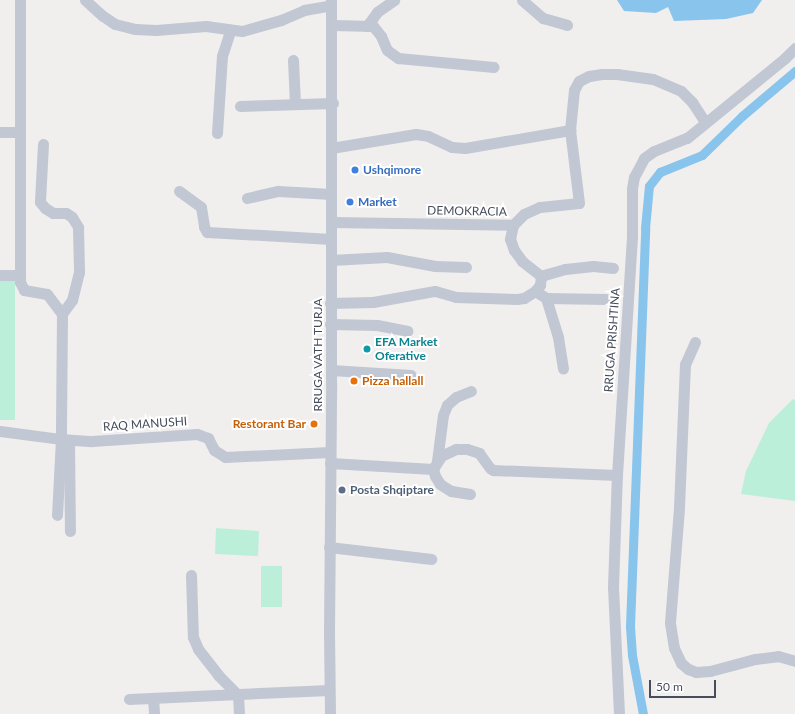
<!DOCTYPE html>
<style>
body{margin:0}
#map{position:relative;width:795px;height:714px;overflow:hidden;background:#f1eeee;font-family:Lato,sans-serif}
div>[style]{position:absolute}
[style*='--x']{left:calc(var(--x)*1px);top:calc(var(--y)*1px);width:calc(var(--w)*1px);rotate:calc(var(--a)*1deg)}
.green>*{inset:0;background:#bcefd9}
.water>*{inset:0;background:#88c4ec}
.canal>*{height:9px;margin:-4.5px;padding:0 4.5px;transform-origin:4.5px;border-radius:4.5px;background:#88c4ec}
.minor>*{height:11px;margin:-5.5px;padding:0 5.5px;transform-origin:5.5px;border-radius:5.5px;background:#c1c7d3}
.dots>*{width:11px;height:11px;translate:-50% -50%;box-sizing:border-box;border:2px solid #fff;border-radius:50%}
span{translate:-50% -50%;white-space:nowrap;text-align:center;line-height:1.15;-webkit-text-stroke:4px #fff;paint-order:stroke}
.shop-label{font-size:12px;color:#366cbe;font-weight:700}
.left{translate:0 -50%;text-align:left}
.street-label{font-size:12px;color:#464d5b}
.culture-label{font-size:12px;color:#0d838f;font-weight:700}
.food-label{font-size:12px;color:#c56008;font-weight:700}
.right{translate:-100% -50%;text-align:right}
.service-label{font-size:12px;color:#4e5e75;font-weight:700}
.scale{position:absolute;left:649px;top:680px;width:67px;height:18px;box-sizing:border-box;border:2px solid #464d5b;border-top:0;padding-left:5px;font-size:12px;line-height:14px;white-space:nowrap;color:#464d5b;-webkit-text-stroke:3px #fff;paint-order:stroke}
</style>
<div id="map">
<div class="green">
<i style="clip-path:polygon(0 280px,15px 280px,15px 420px,0 420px)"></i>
<i style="clip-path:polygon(793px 399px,795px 400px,795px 501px,741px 494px,746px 471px,769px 423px)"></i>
<i style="clip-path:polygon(216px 528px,259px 531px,258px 556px,215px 554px)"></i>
<i style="clip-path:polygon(261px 566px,282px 566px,282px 607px,261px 607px)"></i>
</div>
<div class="water">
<i style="clip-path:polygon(617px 0,762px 0,753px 13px,726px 19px,674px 21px,668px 7px,656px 13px,624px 11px)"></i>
</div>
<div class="canal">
<i style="--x:643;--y:714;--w:60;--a:-100.6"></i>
<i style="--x:632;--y:655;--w:29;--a:-94"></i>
<i style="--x:630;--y:626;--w:398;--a:-87.8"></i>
<i style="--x:645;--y:228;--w:42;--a:-84.6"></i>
<i style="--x:649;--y:186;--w:18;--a:-52"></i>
<i style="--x:660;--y:172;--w:45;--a:-22"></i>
<i style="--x:702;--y:155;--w:56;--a:-44.3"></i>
<i style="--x:742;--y:116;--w:70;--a:-40.3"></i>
</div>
<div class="minor">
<i style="--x:20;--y:0;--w:282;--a:90"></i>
<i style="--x:20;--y:282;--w:9;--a:63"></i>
<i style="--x:24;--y:290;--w:23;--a:10"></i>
<i style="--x:47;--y:294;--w:25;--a:53"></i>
<i style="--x:85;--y:0;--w:24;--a:42"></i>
<i style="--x:103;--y:16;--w:14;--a:34"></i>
<i style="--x:115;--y:24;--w:21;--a:14"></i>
<i style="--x:135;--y:29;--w:21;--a:3"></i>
<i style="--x:156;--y:30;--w:50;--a:-4.6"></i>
<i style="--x:206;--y:26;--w:36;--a:8"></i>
<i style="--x:242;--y:31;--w:41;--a:-15.8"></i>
<i style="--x:281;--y:20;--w:25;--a:-23"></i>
<i style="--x:304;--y:10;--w:27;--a:-10"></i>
<i style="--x:522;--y:0;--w:28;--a:41"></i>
<i style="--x:543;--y:18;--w:25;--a:16"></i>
<i style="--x:333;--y:25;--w:40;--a:1.4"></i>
<i style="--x:373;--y:26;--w:13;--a:51"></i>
<i style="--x:381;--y:36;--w:15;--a:67"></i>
<i style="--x:387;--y:50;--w:14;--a:36"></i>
<i style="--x:398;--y:58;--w:96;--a:5.4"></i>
<i style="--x:367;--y:26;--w:17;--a:-54"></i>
<i style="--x:377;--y:12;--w:21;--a:-35"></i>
<i style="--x:293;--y:60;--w:44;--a:87.4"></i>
<i style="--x:240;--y:106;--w:93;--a:-1.8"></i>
<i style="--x:0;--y:132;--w:20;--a:0"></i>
<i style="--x:217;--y:133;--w:77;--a:-86.3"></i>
<i style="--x:222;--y:56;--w:26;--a:-72"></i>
<i style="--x:43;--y:144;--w:58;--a:93"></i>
<i style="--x:40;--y:202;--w:8;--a:50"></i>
<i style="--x:45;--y:208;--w:9;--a:32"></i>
<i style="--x:53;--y:213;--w:13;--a:0"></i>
<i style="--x:66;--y:213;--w:7;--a:34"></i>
<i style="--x:72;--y:217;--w:12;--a:59"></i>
<i style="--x:78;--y:227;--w:45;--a:88.7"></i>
<i style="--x:79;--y:272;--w:29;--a:104"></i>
<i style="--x:72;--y:300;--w:17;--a:126"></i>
<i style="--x:62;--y:314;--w:125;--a:90.5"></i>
<i style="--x:61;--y:439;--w:76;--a:93"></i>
<i style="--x:331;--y:148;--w:86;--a:-9.4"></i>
<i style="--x:416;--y:134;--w:12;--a:9"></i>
<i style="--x:428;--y:136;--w:26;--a:25"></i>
<i style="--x:452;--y:147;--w:13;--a:4"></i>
<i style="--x:465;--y:148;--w:107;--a:-9.7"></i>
<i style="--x:179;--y:191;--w:27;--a:36"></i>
<i style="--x:201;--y:207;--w:20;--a:81"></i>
<i style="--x:204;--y:227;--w:6;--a:59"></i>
<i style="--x:207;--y:232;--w:124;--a:3.2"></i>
<i style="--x:247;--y:198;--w:32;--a:-13"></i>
<i style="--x:278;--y:191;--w:53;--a:3.2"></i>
<i style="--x:331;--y:222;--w:182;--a:0.9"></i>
<i style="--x:331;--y:260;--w:56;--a:-3.1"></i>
<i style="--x:387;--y:257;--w:49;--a:10.6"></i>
<i style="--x:435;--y:266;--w:31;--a:2"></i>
<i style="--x:613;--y:268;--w:20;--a:-174"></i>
<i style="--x:593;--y:266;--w:28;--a:174"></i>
<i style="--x:565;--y:269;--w:25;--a:164"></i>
<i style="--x:541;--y:276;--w:24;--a:-142"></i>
<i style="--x:522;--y:261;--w:14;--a:-126"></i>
<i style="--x:514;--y:250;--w:12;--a:-110"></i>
<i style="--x:510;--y:239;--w:14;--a:-78"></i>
<i style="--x:513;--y:225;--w:16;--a:-45"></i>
<i style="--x:524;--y:214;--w:17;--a:-24"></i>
<i style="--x:540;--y:207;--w:39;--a:-6"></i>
<i style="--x:579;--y:203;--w:74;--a:-97"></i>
<i style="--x:570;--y:130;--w:40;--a:-84.3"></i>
<i style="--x:574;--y:90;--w:10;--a:-61"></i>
<i style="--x:579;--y:81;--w:11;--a:-27"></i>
<i style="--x:589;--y:76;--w:13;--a:-9"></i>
<i style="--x:602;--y:74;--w:15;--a:0"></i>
<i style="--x:617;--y:74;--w:36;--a:8"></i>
<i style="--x:653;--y:79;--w:30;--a:23"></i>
<i style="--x:681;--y:91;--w:16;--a:45"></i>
<i style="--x:692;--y:102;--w:24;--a:57"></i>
<i style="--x:0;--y:275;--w:20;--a:0"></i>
<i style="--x:535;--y:291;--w:13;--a:32"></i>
<i style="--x:546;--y:298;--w:61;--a:0.9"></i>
<i style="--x:546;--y:298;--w:41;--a:72.9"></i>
<i style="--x:558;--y:337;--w:32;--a:81"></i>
<i style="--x:330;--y:303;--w:43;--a:-1.3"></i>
<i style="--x:373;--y:302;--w:63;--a:-10.1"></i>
<i style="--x:435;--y:291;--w:22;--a:16"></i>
<i style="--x:456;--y:297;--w:61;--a:1.9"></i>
<i style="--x:517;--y:299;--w:7;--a:-8"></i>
<i style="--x:524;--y:298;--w:13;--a:-32"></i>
<i style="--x:535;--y:291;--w:8;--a:-50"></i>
<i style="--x:540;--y:285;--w:9;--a:-84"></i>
<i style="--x:330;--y:324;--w:47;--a:1.2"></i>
<i style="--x:377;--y:325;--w:31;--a:11"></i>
<i style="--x:695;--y:342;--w:24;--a:114"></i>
<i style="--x:685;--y:364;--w:144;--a:92.4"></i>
<i style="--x:679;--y:508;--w:115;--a:94.5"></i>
<i style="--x:670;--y:623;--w:25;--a:81"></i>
<i style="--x:674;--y:648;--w:17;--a:65"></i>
<i style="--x:681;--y:663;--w:9;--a:41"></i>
<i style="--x:688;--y:669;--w:9;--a:21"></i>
<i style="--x:696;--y:672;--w:14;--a:-4"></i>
<i style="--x:710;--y:671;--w:47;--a:-14.9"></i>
<i style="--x:755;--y:659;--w:23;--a:-7"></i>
<i style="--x:778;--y:656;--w:18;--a:16"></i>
<i style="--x:331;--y:370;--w:80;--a:3.6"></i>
<i style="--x:0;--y:431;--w:62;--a:7.5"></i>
<i style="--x:61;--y:439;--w:31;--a:4"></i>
<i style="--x:92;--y:441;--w:105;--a:-3.8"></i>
<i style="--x:197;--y:434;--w:12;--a:20"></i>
<i style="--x:208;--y:438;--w:13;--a:63"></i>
<i style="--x:214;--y:450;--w:13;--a:32"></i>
<i style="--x:225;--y:457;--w:105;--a:-2.7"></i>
<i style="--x:69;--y:440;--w:91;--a:89.4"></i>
<i style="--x:437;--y:461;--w:46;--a:-82.6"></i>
<i style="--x:443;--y:415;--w:11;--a:-68"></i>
<i style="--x:447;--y:405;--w:12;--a:-42"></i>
<i style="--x:456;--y:397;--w:16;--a:-22"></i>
<i style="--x:330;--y:463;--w:103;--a:3.3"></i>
<i style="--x:470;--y:494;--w:19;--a:-171"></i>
<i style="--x:451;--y:491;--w:13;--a:-148"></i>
<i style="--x:440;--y:484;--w:9;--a:-122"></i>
<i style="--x:435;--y:476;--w:7;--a:-106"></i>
<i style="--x:433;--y:469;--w:15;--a:-58"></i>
<i style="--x:441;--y:456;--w:17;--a:-25"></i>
<i style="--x:456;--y:449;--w:11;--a:0"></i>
<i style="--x:467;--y:449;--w:13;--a:18"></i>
<i style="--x:479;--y:453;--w:19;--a:54"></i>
<i style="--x:490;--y:468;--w:4;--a:34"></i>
<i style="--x:493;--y:470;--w:124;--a:2.3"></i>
<i style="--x:329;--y:547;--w:103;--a:6.7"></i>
<i style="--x:191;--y:575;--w:62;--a:88.2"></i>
<i style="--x:193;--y:637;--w:13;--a:67"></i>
<i style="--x:198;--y:649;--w:33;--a:52"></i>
<i style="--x:218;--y:675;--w:28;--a:45"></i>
<i style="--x:238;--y:695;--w:19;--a:87"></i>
<i style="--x:153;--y:698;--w:16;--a:86"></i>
<i style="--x:129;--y:699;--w:200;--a:-2.6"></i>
<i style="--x:330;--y:714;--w:82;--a:-90.7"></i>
<i style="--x:329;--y:632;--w:249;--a:-89.5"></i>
<i style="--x:331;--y:383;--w:383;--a:-90"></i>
<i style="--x:619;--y:714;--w:127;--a:-92.7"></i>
<i style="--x:613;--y:587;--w:112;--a:-88"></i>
<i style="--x:617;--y:475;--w:239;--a:-86.4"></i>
<i style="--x:632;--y:236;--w:47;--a:-90"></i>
<i style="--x:632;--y:189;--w:12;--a:-81"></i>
<i style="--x:634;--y:177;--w:21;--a:-62"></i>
<i style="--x:644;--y:158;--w:12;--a:-35"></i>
<i style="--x:654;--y:151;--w:35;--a:-22"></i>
<i style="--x:687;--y:138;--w:127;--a:-39.2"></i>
<i style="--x:785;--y:58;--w:14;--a:-45"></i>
</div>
<div class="dots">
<i style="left:355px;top:170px;background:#3f7fe0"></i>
<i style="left:350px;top:202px;background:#3f7fe0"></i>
<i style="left:367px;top:349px;background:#0f9aa8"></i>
<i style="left:354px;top:381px;background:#e8710a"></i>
<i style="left:314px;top:424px;background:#e8710a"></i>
<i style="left:342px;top:490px;background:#5c6f8a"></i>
</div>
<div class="shop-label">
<span class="left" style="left:363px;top:170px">Ushqimore</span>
<span class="left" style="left:358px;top:202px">Market</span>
</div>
<div class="street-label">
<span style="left:467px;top:211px;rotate:1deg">DEMOKRACIA</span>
<span style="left:612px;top:340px;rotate:-86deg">RRUGA PRISHTINA</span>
<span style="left:318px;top:355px;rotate:-90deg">RRUGA VATH TURJA</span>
<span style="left:145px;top:424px;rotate:-4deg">RAQ MANUSHI</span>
</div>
<div class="culture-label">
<span class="left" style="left:375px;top:349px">EFA Market<br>Oferative</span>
</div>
<div class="food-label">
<span class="left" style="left:362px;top:381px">Pizza hallall</span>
<span class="right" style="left:306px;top:424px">Restorant Bar</span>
</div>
<div class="service-label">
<span class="left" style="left:350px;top:490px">Posta Shqiptare</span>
</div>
<div class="scale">50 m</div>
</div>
